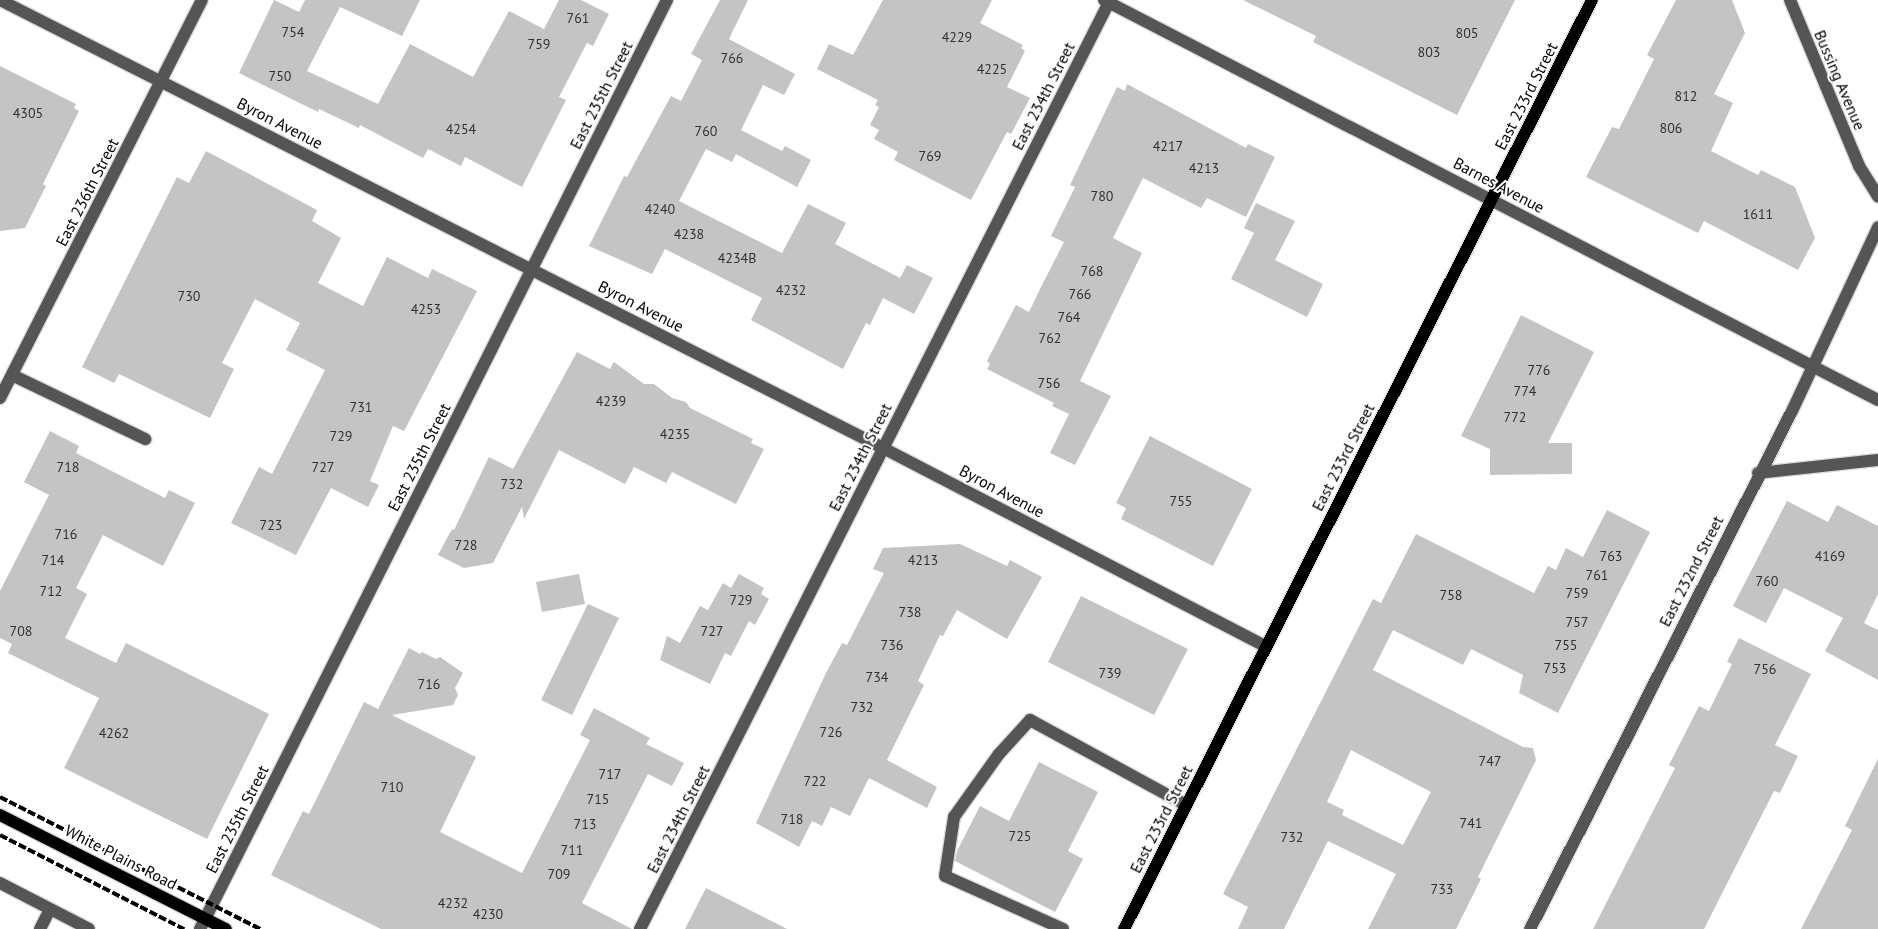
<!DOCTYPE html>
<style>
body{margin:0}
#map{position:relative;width:1878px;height:929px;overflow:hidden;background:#fff;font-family:"PT Sans",sans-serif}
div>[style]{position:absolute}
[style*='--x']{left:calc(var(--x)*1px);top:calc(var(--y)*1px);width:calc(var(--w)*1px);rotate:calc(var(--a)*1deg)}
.building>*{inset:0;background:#c4c4c4}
.roads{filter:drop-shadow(1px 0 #dbdbdb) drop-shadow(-1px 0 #dbdbdb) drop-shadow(0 1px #dbdbdb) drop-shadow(0 -1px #dbdbdb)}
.minor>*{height:12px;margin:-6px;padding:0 6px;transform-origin:6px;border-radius:6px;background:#555}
.major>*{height:12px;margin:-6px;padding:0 6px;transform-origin:6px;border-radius:6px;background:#000}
.rail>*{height:4px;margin-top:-2px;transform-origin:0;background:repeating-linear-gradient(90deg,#000 0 8px,transparent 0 10.5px)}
span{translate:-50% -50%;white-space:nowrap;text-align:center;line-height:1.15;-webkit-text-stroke:4px #fff;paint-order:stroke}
.number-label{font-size:14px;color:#313131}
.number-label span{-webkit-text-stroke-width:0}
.street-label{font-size:16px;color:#000}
</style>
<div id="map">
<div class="building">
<i style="clip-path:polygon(274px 0,299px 12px,305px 0,420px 0,402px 36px,340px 7px,307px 71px,378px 104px,410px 44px,473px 77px,509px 11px,544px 29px,559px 0,581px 0,609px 14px,593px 46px,587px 43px,559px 97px,566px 100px,522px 187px,465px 157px,461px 166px,428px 149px,423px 158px,360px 125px,359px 128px,319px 109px,318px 112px,239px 73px)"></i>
<i style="clip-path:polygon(720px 0,748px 0,729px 39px,795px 74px,784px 95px,763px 85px,741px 130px,782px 151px,785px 146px,811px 160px,797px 187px,736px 154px,732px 162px,706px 149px,679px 201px,782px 253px,808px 204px,846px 223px,835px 244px,900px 278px,907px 265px,933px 278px,914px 314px,883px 298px,870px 325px,866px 323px,843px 369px,751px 320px,762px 298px,665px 249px,652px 274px,589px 246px,624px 176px,627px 177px,671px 96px,681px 101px,702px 60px,691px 54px)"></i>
<i style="clip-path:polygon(883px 0,992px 0,980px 23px,1023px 45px,1021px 48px,1025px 51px,1007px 87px,1030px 98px,1011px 134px,1007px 132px,971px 200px,894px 160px,898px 152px,874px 139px,879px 130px,870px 125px,879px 107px,875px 105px,878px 100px,817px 69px,829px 44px,853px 55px)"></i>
<i style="clip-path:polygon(1243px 0,1515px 0,1457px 115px,1313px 42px,1316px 36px)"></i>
<i style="clip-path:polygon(1676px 0,1732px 0,1745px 33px,1714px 94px,1733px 103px,1711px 151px,1758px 175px,1761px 170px,1795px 187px,1815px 238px,1798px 270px,1704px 221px,1698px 233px,1586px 177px,1612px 127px,1619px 129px,1654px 59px,1647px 55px)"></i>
<i style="clip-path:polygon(0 66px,76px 104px,74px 108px,79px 111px,43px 184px,46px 186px,25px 228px,0 231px)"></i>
<i style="clip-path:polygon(1127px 84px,1246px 148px,1248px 144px,1275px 157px,1246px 217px,1207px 198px,1201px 208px,1143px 178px,1113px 238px,1142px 253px,1080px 381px,1111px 396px,1075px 465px,1050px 453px,1069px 414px,1052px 406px,1054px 403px,987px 369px,990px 364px,987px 361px,1016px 305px,1029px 312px,1040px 289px,1064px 242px,1051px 236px,1075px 187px,1070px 185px,1117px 87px,1125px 91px)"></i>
<i style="clip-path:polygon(206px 151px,317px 210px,312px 221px,341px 238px,318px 283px,363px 306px,387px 257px,428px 278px,432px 269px,477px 291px,404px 431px,393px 426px,370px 481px,379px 485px,368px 507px,331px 488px,296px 555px,231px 523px,259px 467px,272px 474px,325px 370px,286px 350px,300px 323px,255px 299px,222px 363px,234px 369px,210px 418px,119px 374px,114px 383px,82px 367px,177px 177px,189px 183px)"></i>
<i style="clip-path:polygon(1256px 203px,1295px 221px,1275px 260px,1323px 284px,1307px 317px,1231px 279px,1254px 233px,1244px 228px)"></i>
<i style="clip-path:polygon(1521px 315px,1594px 352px,1548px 443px,1572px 443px,1572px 474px,1490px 475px,1490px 449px,1461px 436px)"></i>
<i style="clip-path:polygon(577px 352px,610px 369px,614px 362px,644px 384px,654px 384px,672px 398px,686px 402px,690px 408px,753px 439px,751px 443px,764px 449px,736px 504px,672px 472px,666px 483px,634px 467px,625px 484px,559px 450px,524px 519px,522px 507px,493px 563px,464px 568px,438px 555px,452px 529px,454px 530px,489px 457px,513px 469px)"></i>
<i style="clip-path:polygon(50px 431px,79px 446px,76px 453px,165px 498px,169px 490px,195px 503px,163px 566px,103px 535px,76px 588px,87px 594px,65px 638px,116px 663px,126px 643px,269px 714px,207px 839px,64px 768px,99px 698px,8px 653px,12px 644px,0 638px,0 591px,49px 495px,24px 482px)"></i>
<i style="clip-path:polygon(1150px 436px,1252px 489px,1213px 566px,1121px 519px,1126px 508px,1116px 503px)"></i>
<i style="clip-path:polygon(1787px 501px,1828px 522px,1837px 505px,1878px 526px,1878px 594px,1864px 623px,1878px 630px,1878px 680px,1825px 651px,1843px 618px,1784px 588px,1766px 623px,1733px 606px)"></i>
<i style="clip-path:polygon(evenodd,1607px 510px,1650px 532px,1558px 713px,1519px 693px,1523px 675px,1471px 649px,1463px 665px,1393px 630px,1373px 670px,1523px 747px,1533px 748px,1536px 760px,1478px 877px,1481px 879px,1456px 929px,1368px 929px,1396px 874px,1328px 841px,1284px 929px,1238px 929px,1248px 907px,1223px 894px,1373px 599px,1381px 603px,1416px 534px,1534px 593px,1548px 566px,1556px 570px,1566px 548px,1583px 557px,1607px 510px,1351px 750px,1431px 792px,1403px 845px,1342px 815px,1344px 810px,1327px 802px,1351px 750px)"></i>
<i style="clip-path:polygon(960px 544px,1007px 566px,1010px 560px,1042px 577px,1007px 639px,957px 610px,943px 636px,940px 635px,918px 681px,924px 685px,887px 760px,937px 787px,927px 808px,869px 778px,850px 816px,831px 807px,822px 826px,812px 821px,799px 847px,756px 823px,826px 673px,842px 643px,847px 645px,884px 573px,873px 569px,883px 548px)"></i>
<i style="clip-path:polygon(579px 574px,585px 604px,542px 612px,536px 582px)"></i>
<i style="clip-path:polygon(739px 574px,764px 588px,761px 594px,769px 599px,755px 625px,749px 621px,731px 656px,725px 653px,710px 684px,660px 660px,667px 636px,680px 643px,700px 606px,708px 610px,723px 583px,731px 588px)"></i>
<i style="clip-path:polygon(1081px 596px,1188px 649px,1154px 715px,1048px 662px)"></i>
<i style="clip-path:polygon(588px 604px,619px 618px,572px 715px,541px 700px)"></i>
<i style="clip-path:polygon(1739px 638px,1811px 674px,1775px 745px,1798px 756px,1780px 793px,1774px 791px,1704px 929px,1593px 929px,1675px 768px,1669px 765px,1699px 706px,1709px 711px,1732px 664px,1727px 662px)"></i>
<i style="clip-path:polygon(409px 648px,420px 654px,422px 652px,436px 659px,440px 657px,463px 673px,455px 688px,458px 695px,453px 705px,392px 715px,476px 757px,440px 832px,522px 873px,590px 740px,580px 735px,594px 708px,650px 738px,646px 744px,684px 763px,672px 786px,648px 774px,582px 903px,632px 929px,381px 929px,271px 875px,303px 811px,309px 814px,364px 702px,378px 709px)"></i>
<i style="clip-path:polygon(1878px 759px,1878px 929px,1801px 929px,1852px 830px,1845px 826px)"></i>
<i style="clip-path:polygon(1039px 762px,1098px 792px,1068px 851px,1083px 859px,1055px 912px,955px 861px,957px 851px,980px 806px,1009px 821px)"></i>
<i style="clip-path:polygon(706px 888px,787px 929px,685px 929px)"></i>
</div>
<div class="roads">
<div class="minor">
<i style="--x:0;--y:0;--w:990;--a:26.9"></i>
<i style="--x:883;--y:448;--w:430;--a:27.4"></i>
<i style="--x:1104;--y:0;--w:871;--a:27.33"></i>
<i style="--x:1790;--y:0;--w:180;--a:67.4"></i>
<i style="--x:1859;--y:166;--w:36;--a:58"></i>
<i style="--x:12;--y:375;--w:148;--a:25.7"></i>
<i style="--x:0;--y:398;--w:446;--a:-63.1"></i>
<i style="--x:1758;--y:473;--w:121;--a:-6.2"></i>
<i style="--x:0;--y:883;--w:100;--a:27.3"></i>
<i style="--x:40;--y:929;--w:22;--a:-63"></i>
<i style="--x:200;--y:929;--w:1040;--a:-63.31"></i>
<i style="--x:640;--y:929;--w:1041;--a:-63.16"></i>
<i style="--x:1063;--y:929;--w:129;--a:-155.8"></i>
<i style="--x:945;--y:876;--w:60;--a:-81.3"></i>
<i style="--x:954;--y:817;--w:77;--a:-54.5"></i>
<i style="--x:999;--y:754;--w:46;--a:-47.6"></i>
<i style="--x:1030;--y:720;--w:178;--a:28.6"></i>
<i style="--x:1530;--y:929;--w:580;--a:-63.17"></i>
<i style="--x:1792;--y:411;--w:203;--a:-64.9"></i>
</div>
<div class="major">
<i style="--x:0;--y:815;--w:253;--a:26.8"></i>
<i style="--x:1124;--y:929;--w:1040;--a:-63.26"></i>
</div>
</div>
<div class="rail">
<i style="--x:0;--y:797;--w:292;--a:26.9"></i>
<i style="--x:0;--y:818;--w:247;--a:26.7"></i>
<i style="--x:0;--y:835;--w:207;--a:27.1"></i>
</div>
<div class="number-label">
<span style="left:578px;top:18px">761</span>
<span style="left:293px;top:32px">754</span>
<span style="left:1467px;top:33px">805</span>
<span style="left:957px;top:37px">4229</span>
<span style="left:539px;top:44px">759</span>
<span style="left:1429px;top:52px">803</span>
<span style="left:732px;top:58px">766</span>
<span style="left:992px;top:69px">4225</span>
<span style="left:280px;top:76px">750</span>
<span style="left:1686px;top:96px">812</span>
<span style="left:28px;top:113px">4305</span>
<span style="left:1671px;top:128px">806</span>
<span style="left:461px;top:129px">4254</span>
<span style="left:706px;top:131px">760</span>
<span style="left:1168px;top:146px">4217</span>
<span style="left:930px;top:156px">769</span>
<span style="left:1204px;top:168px">4213</span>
<span style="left:1102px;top:196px">780</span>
<span style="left:660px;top:209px">4240</span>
<span style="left:1758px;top:214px">1611</span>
<span style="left:689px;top:234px">4238</span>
<span style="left:737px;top:258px">4234B</span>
<span style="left:1092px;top:271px">768</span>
<span style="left:791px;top:290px">4232</span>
<span style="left:1080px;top:294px">766</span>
<span style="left:189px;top:296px">730</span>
<span style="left:426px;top:309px">4253</span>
<span style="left:1069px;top:317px">764</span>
<span style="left:1050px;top:338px">762</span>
<span style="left:1539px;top:370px">776</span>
<span style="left:1049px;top:383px">756</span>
<span style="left:1525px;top:391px">774</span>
<span style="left:611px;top:401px">4239</span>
<span style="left:361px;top:407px">731</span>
<span style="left:1515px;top:417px">772</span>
<span style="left:675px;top:434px">4235</span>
<span style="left:341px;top:436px">729</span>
<span style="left:68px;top:467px">718</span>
<span style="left:323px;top:467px">727</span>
<span style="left:512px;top:484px">732</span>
<span style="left:1181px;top:501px">755</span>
<span style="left:271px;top:525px">723</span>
<span style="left:66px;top:534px">716</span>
<span style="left:466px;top:545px">728</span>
<span style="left:1611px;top:556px">763</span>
<span style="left:1830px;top:556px">4169</span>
<span style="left:53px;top:560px">714</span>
<span style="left:923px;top:560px">4213</span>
<span style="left:1597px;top:575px">761</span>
<span style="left:1767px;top:581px">760</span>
<span style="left:51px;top:591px">712</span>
<span style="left:1577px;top:593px">759</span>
<span style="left:1451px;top:595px">758</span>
<span style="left:741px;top:600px">729</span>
<span style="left:910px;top:612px">738</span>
<span style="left:1577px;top:622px">757</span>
<span style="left:21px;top:631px">708</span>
<span style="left:712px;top:631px">727</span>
<span style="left:892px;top:645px">736</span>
<span style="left:1566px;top:645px">755</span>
<span style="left:1555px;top:668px">753</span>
<span style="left:1765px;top:669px">756</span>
<span style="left:1110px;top:673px">739</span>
<span style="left:877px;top:677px">734</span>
<span style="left:429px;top:684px">716</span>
<span style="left:862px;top:707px">732</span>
<span style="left:831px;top:732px">726</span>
<span style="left:114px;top:733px">4262</span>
<span style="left:1490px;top:761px">747</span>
<span style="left:610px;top:774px">717</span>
<span style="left:815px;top:781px">722</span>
<span style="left:392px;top:787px">710</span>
<span style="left:598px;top:799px">715</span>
<span style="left:792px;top:819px">718</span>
<span style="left:1471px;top:823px">741</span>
<span style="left:585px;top:824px">713</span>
<span style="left:1020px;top:836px">725</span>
<span style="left:1292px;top:837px">732</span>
<span style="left:572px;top:850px">711</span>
<span style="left:559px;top:874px">709</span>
<span style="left:1442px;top:889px">733</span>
<span style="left:453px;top:903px">4232</span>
<span style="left:488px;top:914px">4230</span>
</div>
<div class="street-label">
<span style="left:1840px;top:80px;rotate:67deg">Bussing Avenue</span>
<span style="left:601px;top:95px;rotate:-63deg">East 235th Street</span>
<span style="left:1043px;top:96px;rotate:-63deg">East 234th Street</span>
<span style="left:1526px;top:96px;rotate:-63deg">East 233rd Street</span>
<span style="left:280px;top:123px;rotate:27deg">Byron Avenue</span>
<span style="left:1499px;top:185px;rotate:28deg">Barnes Avenue</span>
<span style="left:87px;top:192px;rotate:-63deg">East 236th Street</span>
<span style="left:641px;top:306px;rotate:27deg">Byron Avenue</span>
<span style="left:419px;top:457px;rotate:-63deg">East 235th Street</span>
<span style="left:860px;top:457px;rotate:-63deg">East 234th Street</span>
<span style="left:1343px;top:457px;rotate:-63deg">East 233rd Street</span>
<span style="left:1002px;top:491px;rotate:28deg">Byron Avenue</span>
<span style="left:1691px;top:571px;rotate:-63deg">East 232nd Street</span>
<span style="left:237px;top:819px;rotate:-63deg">East 235th Street</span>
<span style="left:678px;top:819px;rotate:-63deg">East 234th Street</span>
<span style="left:1161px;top:819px;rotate:-63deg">East 233rd Street</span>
<span style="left:121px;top:857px;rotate:27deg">White Plains Road</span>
</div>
</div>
